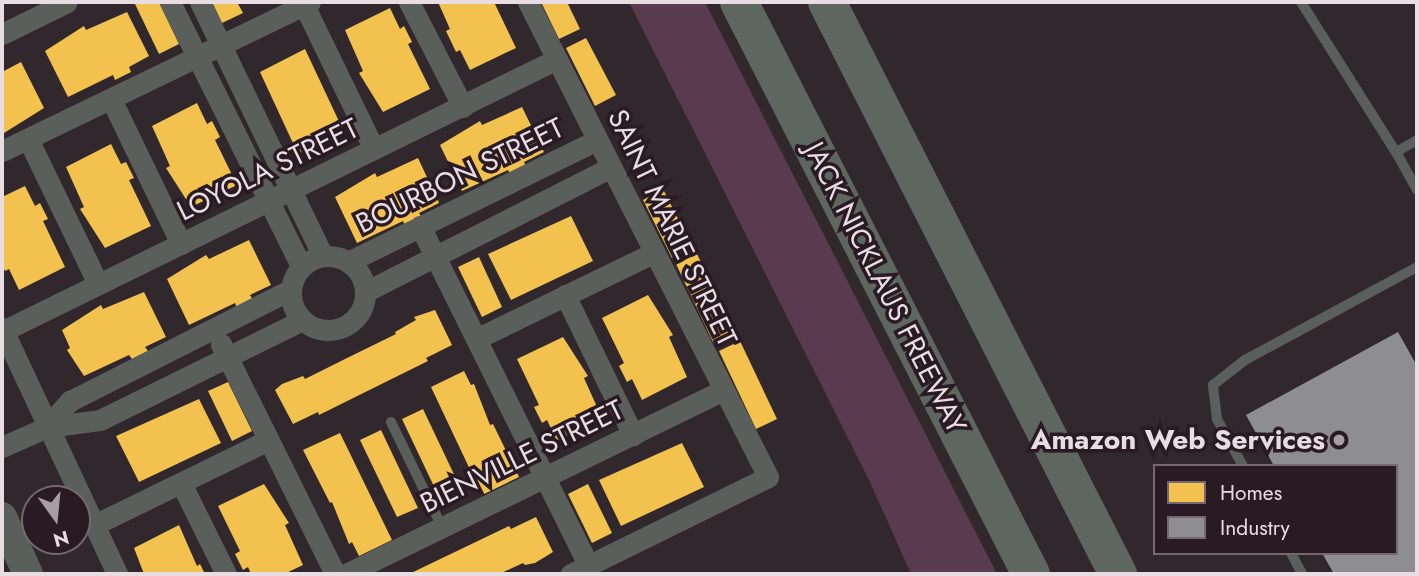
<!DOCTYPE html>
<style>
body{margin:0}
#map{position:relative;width:1419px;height:576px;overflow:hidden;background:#30282c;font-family:Jost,sans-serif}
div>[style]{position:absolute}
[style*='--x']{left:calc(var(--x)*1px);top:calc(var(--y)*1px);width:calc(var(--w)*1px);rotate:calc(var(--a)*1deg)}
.green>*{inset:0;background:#5a3a4e}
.homes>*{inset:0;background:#f2c14e}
.industry>*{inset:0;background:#8d8d92}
.service>*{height:10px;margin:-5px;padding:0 5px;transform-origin:5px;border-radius:5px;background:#5b5f5b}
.minor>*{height:21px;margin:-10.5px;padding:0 10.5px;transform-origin:10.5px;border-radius:10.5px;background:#5b5f5b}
.minor>.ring{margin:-10.5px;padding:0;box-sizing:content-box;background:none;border:21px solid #5b5f5b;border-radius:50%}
.secondary>*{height:30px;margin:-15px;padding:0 15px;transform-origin:15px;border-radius:15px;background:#59605b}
.motorway>*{height:38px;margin:-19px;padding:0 19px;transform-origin:19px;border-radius:19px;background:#5d665f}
.dots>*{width:19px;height:19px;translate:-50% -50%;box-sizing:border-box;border:4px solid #291a23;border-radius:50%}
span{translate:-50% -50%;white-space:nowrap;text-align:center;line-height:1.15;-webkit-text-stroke:7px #291a23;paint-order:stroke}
.street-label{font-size:28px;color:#e7dde3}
.poi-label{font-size:28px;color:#e7dde3;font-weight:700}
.right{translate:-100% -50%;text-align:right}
.frame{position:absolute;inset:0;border:4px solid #e7dde3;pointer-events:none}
.legend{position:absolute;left:1153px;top:464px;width:245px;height:91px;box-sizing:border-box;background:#291a23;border:2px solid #756870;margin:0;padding:9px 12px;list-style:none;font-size:21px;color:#e7dde3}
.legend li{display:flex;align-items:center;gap:14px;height:35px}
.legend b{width:35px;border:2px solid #756870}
.north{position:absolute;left:21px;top:485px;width:70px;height:70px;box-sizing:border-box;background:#291a23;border:2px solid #756870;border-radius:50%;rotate:165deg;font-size:19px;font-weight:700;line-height:28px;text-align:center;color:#e7dde3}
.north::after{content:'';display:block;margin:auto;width:24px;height:32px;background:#a79ea3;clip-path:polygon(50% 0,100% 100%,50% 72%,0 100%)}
</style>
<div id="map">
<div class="green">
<i style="clip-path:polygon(629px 2px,705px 2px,997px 574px,911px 574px,869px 480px)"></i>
</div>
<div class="homes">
<i style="clip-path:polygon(140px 2px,159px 2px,179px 44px,159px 54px,135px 4px)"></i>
<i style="clip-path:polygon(212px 2px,237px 2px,243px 13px,222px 23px)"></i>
<i style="clip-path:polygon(438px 2px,494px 2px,516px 48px,470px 70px,460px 50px,456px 52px,446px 31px,450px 29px)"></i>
<i style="clip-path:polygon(541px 2px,567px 2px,580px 29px,559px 39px)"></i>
<i style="clip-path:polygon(390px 8px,400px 29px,404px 26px,412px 42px,408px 44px,430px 89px,383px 112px,359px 73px,363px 71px,345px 30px)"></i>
<i style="clip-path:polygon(127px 12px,149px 56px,129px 67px,131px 72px,115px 80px,113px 75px,68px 97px,45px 51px,84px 26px,86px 30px)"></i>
<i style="clip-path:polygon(586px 38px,616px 95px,595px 106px,566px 48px)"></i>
<i style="clip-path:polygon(305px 49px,344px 132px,298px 154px,260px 72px)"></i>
<i style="clip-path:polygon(21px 62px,44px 108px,4px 133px,2px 129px,2px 72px)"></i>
<i style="clip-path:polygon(197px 103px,207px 124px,212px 121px,220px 137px,215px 140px,237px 185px,191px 207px,166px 168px,170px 166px,152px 126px)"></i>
<i style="clip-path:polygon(522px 107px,544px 152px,524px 162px,526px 167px,510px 174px,508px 170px,462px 191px,440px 145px,480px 121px,482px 125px)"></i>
<i style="clip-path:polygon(111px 144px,121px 164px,126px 162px,134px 178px,129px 180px,151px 226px,105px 248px,80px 209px,84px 207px,66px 167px)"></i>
<i style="clip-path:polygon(418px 158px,439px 203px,419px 213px,422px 218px,405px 226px,403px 221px,357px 243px,335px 197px,375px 173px,377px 177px)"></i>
<i style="clip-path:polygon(25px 186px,35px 206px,40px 203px,48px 219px,43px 221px,65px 267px,19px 290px,9px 269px,5px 271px,2px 265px,2px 197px)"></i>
<i style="clip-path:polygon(663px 189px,692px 247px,672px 258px,643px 200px)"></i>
<i style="clip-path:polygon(571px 216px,593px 261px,511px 300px,488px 254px)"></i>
<i style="clip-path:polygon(249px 240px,271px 285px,250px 295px,253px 300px,237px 308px,235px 303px,189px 325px,167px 279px,206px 255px,209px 259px)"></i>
<i style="clip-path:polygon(697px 254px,734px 332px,713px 342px,676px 264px)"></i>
<i style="clip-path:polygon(479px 257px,502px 307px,482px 317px,458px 267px)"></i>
<i style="clip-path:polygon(144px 292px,166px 337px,145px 347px,148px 351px,132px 359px,129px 355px,84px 376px,67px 350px,70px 348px,62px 330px,101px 305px,103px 309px)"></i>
<i style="clip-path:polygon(648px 295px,673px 335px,669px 337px,687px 377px,642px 400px,632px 379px,627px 382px,619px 366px,624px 363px,602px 318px)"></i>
<i style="clip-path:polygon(435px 310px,452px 345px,426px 358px,428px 361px,319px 415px,318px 412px,293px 424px,275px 390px,282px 384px,303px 376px,305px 379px,343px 360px,396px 334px,395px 332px,416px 320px,414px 317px)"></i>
<i style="clip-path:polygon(563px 337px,588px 376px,584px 378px,602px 418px,557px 441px,547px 420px,542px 423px,534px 407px,539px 405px,517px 359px)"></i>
<i style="clip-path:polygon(740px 341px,777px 419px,756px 429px,719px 351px)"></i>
<i style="clip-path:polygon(464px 371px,471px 385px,474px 384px,490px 425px,493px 424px,519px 477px,482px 495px,431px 387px)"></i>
<i style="clip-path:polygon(228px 382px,252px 431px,232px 441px,208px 391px)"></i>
<i style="clip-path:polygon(199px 399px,221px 443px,139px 482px,116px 436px)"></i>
<i style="clip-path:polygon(423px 409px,460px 487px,439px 497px,402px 419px)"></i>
<i style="clip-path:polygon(381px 430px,418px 508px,397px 517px,360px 440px)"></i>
<i style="clip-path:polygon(340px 433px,392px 540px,359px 556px,352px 542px,349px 544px,332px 502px,330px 503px,303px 450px)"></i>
<i style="clip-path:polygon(682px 443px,704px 487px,621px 526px,599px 480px)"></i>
<i style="clip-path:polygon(264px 484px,289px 523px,285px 525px,303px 565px,284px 574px,251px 574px,248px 567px,243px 570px,235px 554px,240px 551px,218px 506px)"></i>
<i style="clip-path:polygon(588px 484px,612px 533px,592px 543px,568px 494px)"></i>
<i style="clip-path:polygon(536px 517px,553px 552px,535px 563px,525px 565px,523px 563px,499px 574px,409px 574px,509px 526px,511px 529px)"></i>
<i style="clip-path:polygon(179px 525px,197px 566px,200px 564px,205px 574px,144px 574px,134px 548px)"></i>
</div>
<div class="industry">
<i style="clip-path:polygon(1398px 332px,1417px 366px,1417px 574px,1334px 574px,1322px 553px,1396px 553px,1396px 466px,1274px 466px,1246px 415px)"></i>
</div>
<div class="service">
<i style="--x:1301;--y:2;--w:178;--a:57.7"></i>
<i style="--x:1417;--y:140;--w:24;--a:150"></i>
<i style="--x:1396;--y:152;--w:43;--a:61.1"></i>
<i style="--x:391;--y:422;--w:117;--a:64.1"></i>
<i style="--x:1243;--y:466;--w:54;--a:-119"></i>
<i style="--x:1217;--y:419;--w:34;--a:-97"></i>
<i style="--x:1213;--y:385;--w:41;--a:-38"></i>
<i style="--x:1245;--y:360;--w:196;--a:-28.4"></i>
<i style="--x:1291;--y:553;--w:24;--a:62"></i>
</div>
<div class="minor">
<i style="--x:170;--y:2;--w:295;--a:63.6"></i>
<i style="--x:200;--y:2;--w:282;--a:64.2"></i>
<i style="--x:409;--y:2;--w:118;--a:62.8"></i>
<i style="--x:528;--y:2;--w:532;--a:63.19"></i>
<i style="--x:768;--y:477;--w:220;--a:153.8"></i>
<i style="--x:304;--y:5;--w:160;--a:64.1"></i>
<i style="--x:2;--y:34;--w:72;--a:-26.2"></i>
<i style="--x:111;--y:99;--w:161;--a:64.2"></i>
<i style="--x:28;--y:139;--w:161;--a:64.2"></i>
<i style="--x:2;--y:151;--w:342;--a:-25.8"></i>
<i style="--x:420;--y:226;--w:380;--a:63.6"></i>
<i class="ring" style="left:291px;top:256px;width:53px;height:53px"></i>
<i style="--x:348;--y:262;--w:277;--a:-26.1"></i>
<i style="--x:365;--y:292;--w:276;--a:-26.9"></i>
<i style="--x:565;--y:295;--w:156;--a:64.1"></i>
<i style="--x:2;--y:328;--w:272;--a:64.9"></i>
<i style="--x:3;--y:331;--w:617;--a:-26.15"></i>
<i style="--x:478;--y:338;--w:195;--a:-25.9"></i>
<i style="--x:221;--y:344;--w:257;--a:63.6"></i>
<i style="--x:47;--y:427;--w:35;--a:-49"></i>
<i style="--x:70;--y:401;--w:246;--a:-26.8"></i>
<i style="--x:2;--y:447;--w:49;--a:-24"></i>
<i style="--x:47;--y:427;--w:53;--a:-7.5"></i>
<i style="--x:100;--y:420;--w:225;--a:-26.3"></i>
<i style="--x:181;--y:483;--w:102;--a:63.7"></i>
<i style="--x:94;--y:525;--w:194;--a:-26"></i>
<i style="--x:346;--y:574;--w:417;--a:-26"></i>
</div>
<div class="secondary">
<i style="--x:2;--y:517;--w:63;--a:65.5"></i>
</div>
<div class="motorway">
<i style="--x:739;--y:2;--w:642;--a:62.96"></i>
<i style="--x:827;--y:2;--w:642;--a:63.04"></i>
</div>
<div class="dots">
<i style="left:1339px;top:440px;background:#a79ea3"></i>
</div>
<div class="street-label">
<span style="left:268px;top:170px;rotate:-26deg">LOYOLA STREET</span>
<span style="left:460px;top:176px;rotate:-26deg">BOURBON STREET</span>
<span style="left:672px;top:228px;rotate:64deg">SAINT MARIE STREET</span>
<span style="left:885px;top:288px;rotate:63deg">JACK NICKLAUS FREEWAY</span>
<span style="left:522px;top:457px;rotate:-26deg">BIENVILLE STREET</span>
</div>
<div class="poi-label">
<span class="right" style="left:1325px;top:440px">Amazon Web Services</span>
</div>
<div class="frame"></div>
<ul class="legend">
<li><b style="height:19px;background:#f2c14e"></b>Homes</li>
<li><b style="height:19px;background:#8d8d92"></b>Industry</li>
</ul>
<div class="north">N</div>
</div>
